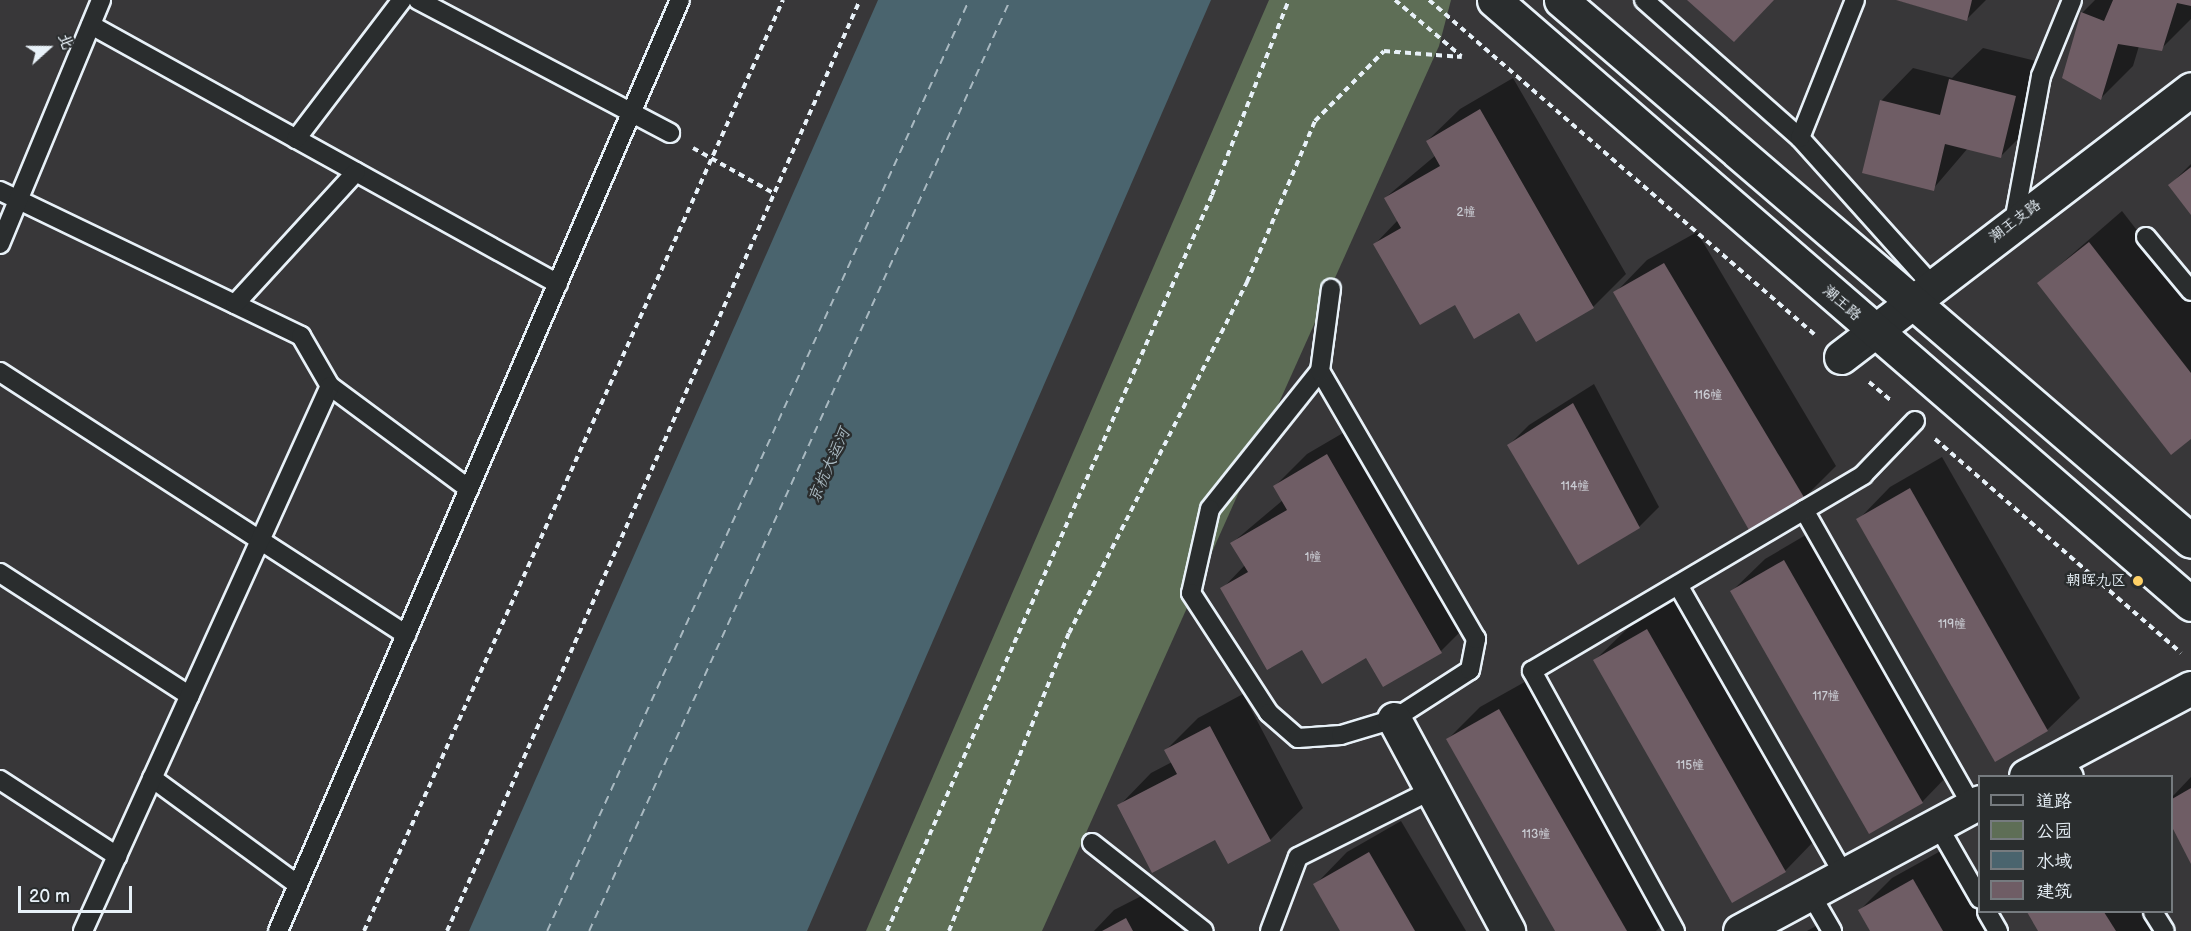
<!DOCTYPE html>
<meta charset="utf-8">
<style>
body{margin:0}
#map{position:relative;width:2191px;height:931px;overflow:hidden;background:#383739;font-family:"Balsamiq Sans","LXGW WenKai TC",sans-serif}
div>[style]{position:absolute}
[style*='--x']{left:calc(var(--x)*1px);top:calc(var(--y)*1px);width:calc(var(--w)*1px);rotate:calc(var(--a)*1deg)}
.green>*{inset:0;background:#5e6e56}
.water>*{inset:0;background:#4a646e}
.shadow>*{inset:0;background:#0007}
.ferry>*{height:1.5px;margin-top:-0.75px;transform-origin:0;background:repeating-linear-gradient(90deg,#a9b9c1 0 8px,transparent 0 14px)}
.building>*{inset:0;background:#6f5d65}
.path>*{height:4px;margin-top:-2px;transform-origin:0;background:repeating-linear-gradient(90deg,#e8f1f8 0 6px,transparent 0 10.5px)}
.roads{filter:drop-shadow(2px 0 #e8f1f8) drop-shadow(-2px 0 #e8f1f8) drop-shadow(0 2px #e8f1f8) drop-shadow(0 -2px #e8f1f8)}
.lane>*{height:18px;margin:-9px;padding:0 9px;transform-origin:9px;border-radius:9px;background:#2a2d2e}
.street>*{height:33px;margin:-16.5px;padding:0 16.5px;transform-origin:16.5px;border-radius:16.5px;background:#2a2d2e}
.secondary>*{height:33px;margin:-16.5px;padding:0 16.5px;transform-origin:16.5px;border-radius:16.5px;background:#2a2d2e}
.dots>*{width:16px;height:16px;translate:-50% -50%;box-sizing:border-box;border:3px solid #2a2d2e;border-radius:50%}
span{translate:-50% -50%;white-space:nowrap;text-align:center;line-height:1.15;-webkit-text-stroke:5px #2a2d2e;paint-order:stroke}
.number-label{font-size:12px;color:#caccd3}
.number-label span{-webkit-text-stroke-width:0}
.street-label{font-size:15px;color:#e8f1f8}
.poi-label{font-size:15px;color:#e8f1f8}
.right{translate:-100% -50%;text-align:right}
.water-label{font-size:16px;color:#a9b9c1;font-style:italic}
.legend{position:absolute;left:1978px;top:775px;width:195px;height:138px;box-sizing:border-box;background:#2a2d2e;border:2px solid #767b7f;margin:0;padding:8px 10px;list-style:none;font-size:18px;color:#e8f1f8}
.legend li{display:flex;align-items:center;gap:12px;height:30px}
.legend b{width:30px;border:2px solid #767b7f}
.north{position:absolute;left:18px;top:18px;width:60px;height:60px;-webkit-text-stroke:4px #2a2d2e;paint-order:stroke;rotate:69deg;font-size:16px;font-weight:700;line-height:24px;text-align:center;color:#e8f1f8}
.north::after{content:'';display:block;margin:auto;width:21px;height:27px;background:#e8f1f8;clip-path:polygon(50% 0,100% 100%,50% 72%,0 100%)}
.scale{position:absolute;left:18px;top:886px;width:114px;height:27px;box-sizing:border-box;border:3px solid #e8f1f8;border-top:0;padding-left:8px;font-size:18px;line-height:21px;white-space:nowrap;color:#e8f1f8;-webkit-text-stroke:4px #2a2d2e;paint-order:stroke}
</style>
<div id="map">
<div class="green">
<i style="clip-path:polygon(1269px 0,1451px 0,1439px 46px,1042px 931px,866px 931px)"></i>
</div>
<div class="water">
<i style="clip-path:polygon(878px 0,1211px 0,807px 931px,469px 931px)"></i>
</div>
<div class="shadow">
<i style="clip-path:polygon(1897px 0,1986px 0,1966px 20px)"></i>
<i style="clip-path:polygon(2095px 0,2191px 0,2191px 19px,2161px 49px,2139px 46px,2133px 66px,2101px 98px,2082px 13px)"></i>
<i style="clip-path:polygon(1983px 48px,2048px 64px,2033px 124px,2001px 156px,1968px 148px,1933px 189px,1881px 101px,1913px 68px,1952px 78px)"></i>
<i style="clip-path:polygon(1513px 78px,1626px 274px,1594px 306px,1536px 340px,1520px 311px,1455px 303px,1375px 244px,1398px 220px,1385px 198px,1436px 155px,1427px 141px,1460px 109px)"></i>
<i style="clip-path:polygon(2191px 164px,2191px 212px,2170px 185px)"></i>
<i style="clip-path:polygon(2122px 211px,2191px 300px,2191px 437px,2039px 283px)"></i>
<i style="clip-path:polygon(1697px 232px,1836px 466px,1804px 498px,1615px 293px,1647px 260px)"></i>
<i style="clip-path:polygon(1594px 384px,1659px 507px,1639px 527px,1509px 445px,1529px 425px)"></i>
<i style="clip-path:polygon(1360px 423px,1473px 619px,1441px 651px,1367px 656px,1302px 648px,1222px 589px,1245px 565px,1232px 543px,1283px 500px,1275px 486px,1307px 454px)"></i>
<i style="clip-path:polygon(1942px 457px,2080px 698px,2047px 730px,1858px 520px,1890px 487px)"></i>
<i style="clip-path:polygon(1816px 529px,1954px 769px,1922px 802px,1732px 591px,1765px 559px)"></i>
<i style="clip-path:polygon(1679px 598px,1817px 838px,1785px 871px,1595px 660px,1628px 628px)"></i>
<i style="clip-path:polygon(1532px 678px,1670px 917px,1656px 931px,1557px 931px,1448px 739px,1480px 707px)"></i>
<i style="clip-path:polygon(1243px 694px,1303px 808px,1270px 840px,1216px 838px,1119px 806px,1151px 773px,1172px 762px,1166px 750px,1198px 718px)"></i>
<i style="clip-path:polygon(2191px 777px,2191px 860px,2172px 824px,2172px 797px)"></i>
<i style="clip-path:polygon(1401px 821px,1466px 931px,1342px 931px,1315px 885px,1347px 852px)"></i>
<i style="clip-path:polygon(1946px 848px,1993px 931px,1872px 931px,1860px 910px,1892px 878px)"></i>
<i style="clip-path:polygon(1159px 887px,1182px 931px,1094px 931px,1114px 910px)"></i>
<i style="clip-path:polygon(2029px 912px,2155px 912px,2166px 931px,2040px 931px)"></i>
<i style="clip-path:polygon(1823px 922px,1829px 931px,1807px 931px)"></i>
</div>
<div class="ferry">
<i style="--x:547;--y:931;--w:1022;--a:-65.62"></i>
<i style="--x:589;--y:931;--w:1022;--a:-65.67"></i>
</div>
<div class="building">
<i style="clip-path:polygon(1687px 0,1774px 0,1734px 42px)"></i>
<i style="clip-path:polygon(1896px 0,1972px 0,1967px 21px)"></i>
<i style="clip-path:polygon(2113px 0,2191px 0,2191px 6px,2177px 3px,2162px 51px,2118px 44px,2101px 100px,2062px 78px,2081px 12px,2104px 21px)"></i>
<i style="clip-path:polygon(1949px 79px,2016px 96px,2001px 158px,1945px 144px,1934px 191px,1862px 173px,1880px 100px,1940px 115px)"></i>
<i style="clip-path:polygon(1480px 109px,1594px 308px,1536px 342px,1519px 313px,1474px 339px,1455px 305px,1420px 325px,1373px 244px,1401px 228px,1384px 198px,1440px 166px,1426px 141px)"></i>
<i style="clip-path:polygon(2191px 167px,2191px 215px,2168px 185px)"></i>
<i style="clip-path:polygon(2089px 242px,2191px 373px,2191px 439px,2171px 455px,2037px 283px)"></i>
<i style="clip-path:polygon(1664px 263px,1805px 499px,1749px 530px,1613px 292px)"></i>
<i style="clip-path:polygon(1573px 403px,1640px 528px,1578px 565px,1507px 445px)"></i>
<i style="clip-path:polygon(1327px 454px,1442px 653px,1383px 687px,1366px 658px,1322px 684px,1302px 650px,1267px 670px,1220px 588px,1248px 572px,1230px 543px,1287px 510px,1273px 486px)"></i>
<i style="clip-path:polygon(1910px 488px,2048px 731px,1995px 762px,1856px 519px)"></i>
<i style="clip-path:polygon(1784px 560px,1923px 803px,1869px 834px,1730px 591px)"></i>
<i style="clip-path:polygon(1647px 629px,1786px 872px,1732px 903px,1593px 660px)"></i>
<i style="clip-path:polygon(1499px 709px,1627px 931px,1555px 931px,1446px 739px)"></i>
<i style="clip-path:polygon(1210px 726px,1271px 841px,1228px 864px,1215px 840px,1152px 873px,1117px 805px,1177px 774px,1164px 750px)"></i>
<i style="clip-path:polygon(2191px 788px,2191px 864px,2172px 827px,2172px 799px)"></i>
<i style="clip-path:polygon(1369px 852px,1415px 931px,1340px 931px,1313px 884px)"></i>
<i style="clip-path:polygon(1913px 879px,1943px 931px,1870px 931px,1858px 910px)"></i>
<i style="clip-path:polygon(2027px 912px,2104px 912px,2116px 931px,2038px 931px)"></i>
<i style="clip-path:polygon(1126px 918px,1133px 931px,1102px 931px)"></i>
</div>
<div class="path">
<i style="--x:1395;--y:0;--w:87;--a:40.3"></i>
<i style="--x:1429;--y:0;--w:510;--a:40.94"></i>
<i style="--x:693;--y:148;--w:94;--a:29.3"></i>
<i style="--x:1869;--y:382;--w:31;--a:40"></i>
<i style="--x:1935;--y:439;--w:326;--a:41"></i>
<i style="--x:364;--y:931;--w:1021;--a:-65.77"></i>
<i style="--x:447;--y:931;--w:1018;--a:-66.08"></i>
<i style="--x:887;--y:931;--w:805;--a:-66.17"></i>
<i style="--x:1212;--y:195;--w:210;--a:-68.5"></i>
<i style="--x:949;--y:931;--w:321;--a:-68.1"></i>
<i style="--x:1069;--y:633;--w:394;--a:-63.1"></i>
<i style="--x:1247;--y:282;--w:175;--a:-67.1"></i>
<i style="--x:1315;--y:121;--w:98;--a:-45.4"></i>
<i style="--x:1384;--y:51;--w:78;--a:4.4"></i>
</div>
<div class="roads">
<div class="lane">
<i style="--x:418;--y:0;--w:285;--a:27.8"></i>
<i style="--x:1644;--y:0;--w:208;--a:41.5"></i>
<i style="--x:1800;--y:138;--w:196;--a:48.1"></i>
<i style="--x:91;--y:25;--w:534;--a:29.01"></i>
<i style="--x:1800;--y:138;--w:149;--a:-68.3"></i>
<i style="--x:296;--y:139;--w:175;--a:-52.7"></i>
<i style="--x:0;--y:191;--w:334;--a:25.7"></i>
<i style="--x:301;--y:336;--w:58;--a:59.9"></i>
<i style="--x:330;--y:386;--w:173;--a:36.5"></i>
<i style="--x:2014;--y:222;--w:148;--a:-79.5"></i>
<i style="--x:2041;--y:76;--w:82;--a:-67.8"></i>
<i style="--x:2146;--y:237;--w:70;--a:50.2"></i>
<i style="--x:0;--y:244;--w:264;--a:-67.5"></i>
<i style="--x:235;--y:304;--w:179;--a:-47.5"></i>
<i style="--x:1320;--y:371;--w:176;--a:128.6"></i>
<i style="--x:1210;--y:509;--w:86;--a:102.7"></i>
<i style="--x:1191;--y:593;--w:143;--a:57"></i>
<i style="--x:1269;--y:713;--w:38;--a:41"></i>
<i style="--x:1298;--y:738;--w:43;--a:-4"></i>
<i style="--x:1341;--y:735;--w:55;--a:-16.8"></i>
<i style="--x:1394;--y:719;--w:90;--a:-32.8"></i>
<i style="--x:1470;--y:670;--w:32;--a:-79"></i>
<i style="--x:1476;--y:639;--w:310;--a:-120.2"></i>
<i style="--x:1320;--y:371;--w:83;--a:-82.4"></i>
<i style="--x:0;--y:372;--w:484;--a:32.9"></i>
<i style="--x:1804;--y:510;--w:340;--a:60.4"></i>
<i style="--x:0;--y:573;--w:226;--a:32.9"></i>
<i style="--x:1678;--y:585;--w:334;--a:60.2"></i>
<i style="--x:2062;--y:757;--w:22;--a:58"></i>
<i style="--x:152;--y:778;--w:181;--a:36.2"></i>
<i style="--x:0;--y:780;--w:140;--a:33"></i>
<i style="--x:1937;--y:824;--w:86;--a:60.2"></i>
<i style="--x:1092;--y:843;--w:142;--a:38.2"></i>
<i style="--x:1810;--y:893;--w:44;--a:59.9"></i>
<i style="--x:1987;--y:912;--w:22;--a:60"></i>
<i style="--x:2153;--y:912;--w:22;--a:58"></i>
<i style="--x:83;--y:931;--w:598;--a:-65.62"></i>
<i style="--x:278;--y:931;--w:1014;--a:-66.65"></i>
<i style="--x:1270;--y:931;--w:79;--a:-69.3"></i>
<i style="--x:1298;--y:857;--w:150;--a:-26.6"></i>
<i style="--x:1675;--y:931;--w:297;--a:-118.8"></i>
<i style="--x:1532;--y:671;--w:385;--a:-30.6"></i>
<i style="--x:1863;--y:475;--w:75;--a:-46.1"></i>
</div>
<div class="street">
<i style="--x:1841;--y:357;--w:441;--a:-37.4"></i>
<i style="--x:1394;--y:719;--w:241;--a:61.7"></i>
<i style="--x:2026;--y:776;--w:187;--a:-28.1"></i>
<i style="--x:1740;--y:931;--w:272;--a:-28.3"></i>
</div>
<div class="secondary">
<i style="--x:1494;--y:0;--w:922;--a:40.91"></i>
<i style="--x:1561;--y:0;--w:830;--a:40.65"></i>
</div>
</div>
<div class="dots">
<i style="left:2138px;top:581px;background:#ffd166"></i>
</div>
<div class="number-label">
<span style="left:1466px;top:213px">2幢</span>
<span style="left:1708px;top:396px">116幢</span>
<span style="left:1575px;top:487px">114幢</span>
<span style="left:1313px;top:558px">1幢</span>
<span style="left:1952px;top:625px">119幢</span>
<span style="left:1826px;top:697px">117幢</span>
<span style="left:1690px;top:766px">115幢</span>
<span style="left:1536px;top:835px">113幢</span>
</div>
<div class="street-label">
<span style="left:2015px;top:221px;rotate:-37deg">潮王支路</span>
<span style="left:1842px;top:303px;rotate:41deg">潮王路</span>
</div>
<div class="poi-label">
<span class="right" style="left:2126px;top:581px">朝晖九区</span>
</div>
<div class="water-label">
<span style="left:830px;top:466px;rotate:-66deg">京杭大运河</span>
</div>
<ul class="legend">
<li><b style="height:8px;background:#2a2d2e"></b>道路</li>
<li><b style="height:16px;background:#5e6e56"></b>公园</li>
<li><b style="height:16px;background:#4a646e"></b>水域</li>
<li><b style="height:16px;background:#6f5d65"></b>建筑</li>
</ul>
<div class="north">北</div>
<div class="scale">20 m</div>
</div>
